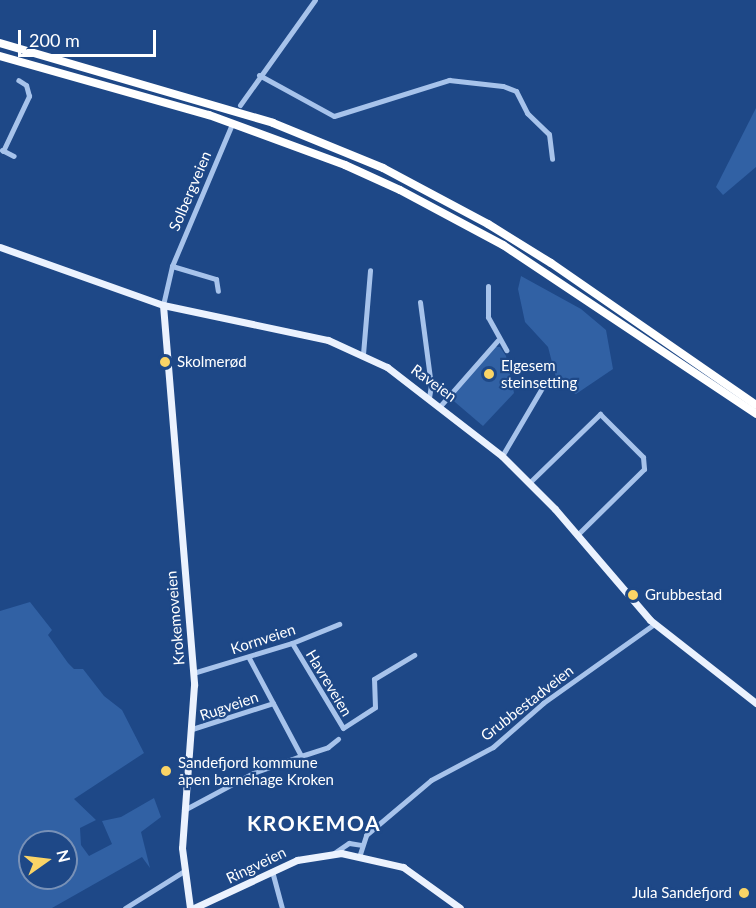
<!DOCTYPE html>
<meta charset="utf-8">
<style>
body{margin:0}
#map{position:relative;width:756px;height:908px;overflow:hidden;background:#1e4887;font-family:Lato,sans-serif}
div>[style]{position:absolute}
[style*='--x']{left:calc(var(--x)*1px);top:calc(var(--y)*1px);width:calc(var(--w)*1px);rotate:calc(var(--a)*1deg)}
.green>*{inset:0;background:#3161a4}
.minor>*{height:5px;margin:-2.5px;padding:0 2.5px;transform-origin:2.5px;border-radius:2.5px;background:#a7c3eb}
.major>*{height:7px;margin:-3.5px;padding:0 3.5px;transform-origin:3.5px;border-radius:3.5px;background:#ebf2fe}
.highway>*{height:8px;margin:-4px;padding:0 4px;transform-origin:4px;border-radius:4px;background:#fff}
.dots>*{width:16px;height:16px;translate:-50% -50%;box-sizing:border-box;border:3px solid #1e4887;border-radius:50%}
span{translate:-50% -50%;white-space:nowrap;text-align:center;line-height:1.15;-webkit-text-stroke:4.5px #1e4887;paint-order:stroke}
.street-label{font-size:15px;color:#fff}
.poi-label{font-size:15px;color:#fff}
.left{translate:0 -50%;text-align:left}
.right{translate:-100% -50%;text-align:right}
.district-label{font-size:21px;color:#fff;font-weight:700;letter-spacing:1.5px}
.north{position:absolute;left:18px;top:830px;width:60px;height:60px;box-sizing:border-box;background:#1e4887;border:2px solid #7891b7;border-radius:50%;rotate:76deg;font-size:16px;font-weight:700;line-height:24px;text-align:center;color:#fff}
.north::after{content:'';display:block;margin:auto;width:21px;height:27px;background:#fad466;clip-path:polygon(50% 0,100% 100%,50% 72%,0 100%)}
.scale{position:absolute;left:18px;top:30px;width:138px;height:27px;box-sizing:border-box;border:3px solid #fff;border-top:0;padding-left:8px;font-size:18px;line-height:21px;white-space:nowrap;color:#fff;-webkit-text-stroke:4px #1e4887;paint-order:stroke}
</style>
<div id="map">
<div class="green">
<i style="clip-path:polygon(756px 108px,756px 167px,723px 195px,716px 187px)"></i>
<i style="clip-path:polygon(521px 276px,581px 309px,606px 330px,613px 369px,576px 394px,558px 385px,548px 347px,525px 322px,518px 289px)"></i>
<i style="clip-path:polygon(493px 347px,500px 347px,506px 356px,514px 393px,483px 426px,449px 397px)"></i>
<i style="clip-path:polygon(evenodd,30px 602px,52px 630px,48px 635px,68px 663px,74px 669px,83px 669px,104px 696px,122px 710px,144px 753px,74px 799px,96px 820px,80px 828px,81px 845px,89px 856px,112px 844px,102px 821px,121px 817px,154px 798px,161px 817px,141px 832px,150px 868px,142px 857px,52px 908px,0 908px,0 611px,30px 602px,30px 842px,66px 842px,66px 878px,30px 878px,30px 842px)"></i>
</div>
<div class="minor">
<i style="--x:259;--y:75;--w:85;--a:28.7"></i>
<i style="--x:334;--y:116;--w:121;--a:-17.4"></i>
<i style="--x:449;--y:80;--w:54;--a:6.3"></i>
<i style="--x:503;--y:86;--w:14;--a:21"></i>
<i style="--x:516;--y:91;--w:25;--a:63"></i>
<i style="--x:527;--y:113;--w:30;--a:44"></i>
<i style="--x:549;--y:134;--w:25;--a:83"></i>
<i style="--x:240;--y:105;--w:129;--a:-54.5"></i>
<i style="--x:2;--y:150;--w:13;--a:27"></i>
<i style="--x:3;--y:151;--w:61;--a:-64.7"></i>
<i style="--x:29;--y:96;--w:11;--a:-105"></i>
<i style="--x:26;--y:85;--w:9;--a:-148"></i>
<i style="--x:172;--y:266;--w:46;--a:16.5"></i>
<i style="--x:216;--y:279;--w:12;--a:81"></i>
<i style="--x:488;--y:286;--w:31;--a:90"></i>
<i style="--x:488;--y:317;--w:38;--a:61"></i>
<i style="--x:420;--y:302;--w:84;--a:82.5"></i>
<i style="--x:431;--y:385;--w:12;--a:99"></i>
<i style="--x:163;--y:305;--w:40;--a:-77"></i>
<i style="--x:172;--y:266;--w:152;--a:-67.1"></i>
<i style="--x:363;--y:354;--w:84;--a:-85.2"></i>
<i style="--x:441;--y:405;--w:86;--a:-48.8"></i>
<i style="--x:502;--y:456;--w:87;--a:-59.6"></i>
<i style="--x:530;--y:482;--w:98;--a:-44.2"></i>
<i style="--x:600;--y:414;--w:61;--a:45"></i>
<i style="--x:643;--y:457;--w:12;--a:85"></i>
<i style="--x:644;--y:469;--w:94;--a:135.4"></i>
<i style="--x:292;--y:643;--w:99;--a:59"></i>
<i style="--x:343;--y:728;--w:38;--a:-33"></i>
<i style="--x:375;--y:707;--w:28;--a:-92"></i>
<i style="--x:374;--y:679;--w:47;--a:-31"></i>
<i style="--x:249;--y:658;--w:111;--a:62"></i>
<i style="--x:301;--y:756;--w:28;--a:-18"></i>
<i style="--x:328;--y:747;--w:13;--a:-39"></i>
<i style="--x:193;--y:673;--w:103;--a:-16.9"></i>
<i style="--x:292;--y:643;--w:51;--a:-22"></i>
<i style="--x:192;--y:729;--w:85;--a:-17.8"></i>
<i style="--x:184;--y:810;--w:78;--a:-28.2"></i>
<i style="--x:253;--y:773;--w:51;--a:-19.5"></i>
<i style="--x:334;--y:853;--w:18;--a:-34"></i>
<i style="--x:349;--y:843;--w:12;--a:9"></i>
<i style="--x:360;--y:854;--w:20;--a:-72"></i>
<i style="--x:366;--y:835;--w:85;--a:-40.2"></i>
<i style="--x:431;--y:780;--w:70;--a:-28"></i>
<i style="--x:493;--y:747;--w:67;--a:-41.3"></i>
<i style="--x:543;--y:703;--w:136;--a:-35.4"></i>
<i style="--x:272;--y:871;--w:38;--a:75"></i>
<i style="--x:125;--y:908;--w:70;--a:-32.1"></i>
</div>
<div class="major">
<i style="--x:0;--y:247;--w:173;--a:19.6"></i>
<i style="--x:163;--y:305;--w:169;--a:12"></i>
<i style="--x:328;--y:340;--w:65;--a:24.6"></i>
<i style="--x:387;--y:367;--w:145;--a:37.7"></i>
<i style="--x:502;--y:456;--w:75;--a:45"></i>
<i style="--x:555;--y:509;--w:146;--a:49.4"></i>
<i style="--x:650;--y:620;--w:135;--a:38.1"></i>
<i style="--x:163;--y:305;--w:381;--a:85.3"></i>
<i style="--x:194;--y:685;--w:163;--a:94.2"></i>
<i style="--x:182;--y:848;--w:61;--a:82.4"></i>
<i style="--x:194;--y:908;--w:114;--a:-25"></i>
<i style="--x:297;--y:860;--w:45;--a:-9"></i>
<i style="--x:341;--y:853;--w:64;--a:12.7"></i>
<i style="--x:403;--y:867;--w:70;--a:35.7"></i>
</div>
<div class="highway">
<i style="--x:0;--y:43;--w:284;--a:16.3"></i>
<i style="--x:273;--y:123;--w:119;--a:22.2"></i>
<i style="--x:383;--y:168;--w:119;--a:28.1"></i>
<i style="--x:488;--y:224;--w:74;--a:31.8"></i>
<i style="--x:551;--y:263;--w:249;--a:34.7"></i>
<i style="--x:0;--y:56;--w:217;--a:15.8"></i>
<i style="--x:209;--y:115;--w:145;--a:20.2"></i>
<i style="--x:345;--y:165;--w:60;--a:24.4"></i>
<i style="--x:400;--y:190;--w:117;--a:28.1"></i>
<i style="--x:503;--y:245;--w:304;--a:33.7"></i>
</div>
<div class="dots">
<i style="left:165px;top:362px;background:#fad466"></i>
<i style="left:489px;top:374px;background:#fad466"></i>
<i style="left:633px;top:595px;background:#fad466"></i>
<i style="left:166px;top:771px;background:#fad466"></i>
<i style="left:744px;top:893px;background:#fad466"></i>
</div>
<div class="street-label">
<span style="left:190px;top:191px;rotate:-67deg">Solbergveien</span>
<span style="left:434px;top:383px;rotate:36deg">Raveien</span>
<span style="left:175px;top:618px;rotate:-95deg">Krokemoveien</span>
<span style="left:263px;top:639px;rotate:-18deg">Kornveien</span>
<span style="left:329px;top:683px;rotate:59deg">Havreveien</span>
<span style="left:527px;top:703px;rotate:-38deg">Grubbestadveien</span>
<span style="left:229px;top:706px;rotate:-19deg">Rugveien</span>
<span style="left:256px;top:865px;rotate:-26deg">Ringveien</span>
</div>
<div class="poi-label">
<span class="left" style="left:177px;top:362px">Skolmerød</span>
<span class="left" style="left:501px;top:374px">Elgesem<br>steinsetting</span>
<span class="left" style="left:645px;top:595px">Grubbestad</span>
<span class="left" style="left:178px;top:771px">Sandefjord kommune<br>åpen barnehage Kroken</span>
<span class="right" style="left:732px;top:893px">Jula Sandefjord</span>
</div>
<div class="district-label">
<span style="left:314px;top:823px">KROKEMOA</span>
</div>
<div class="north">N</div>
<div class="scale">200 m</div>
</div>
